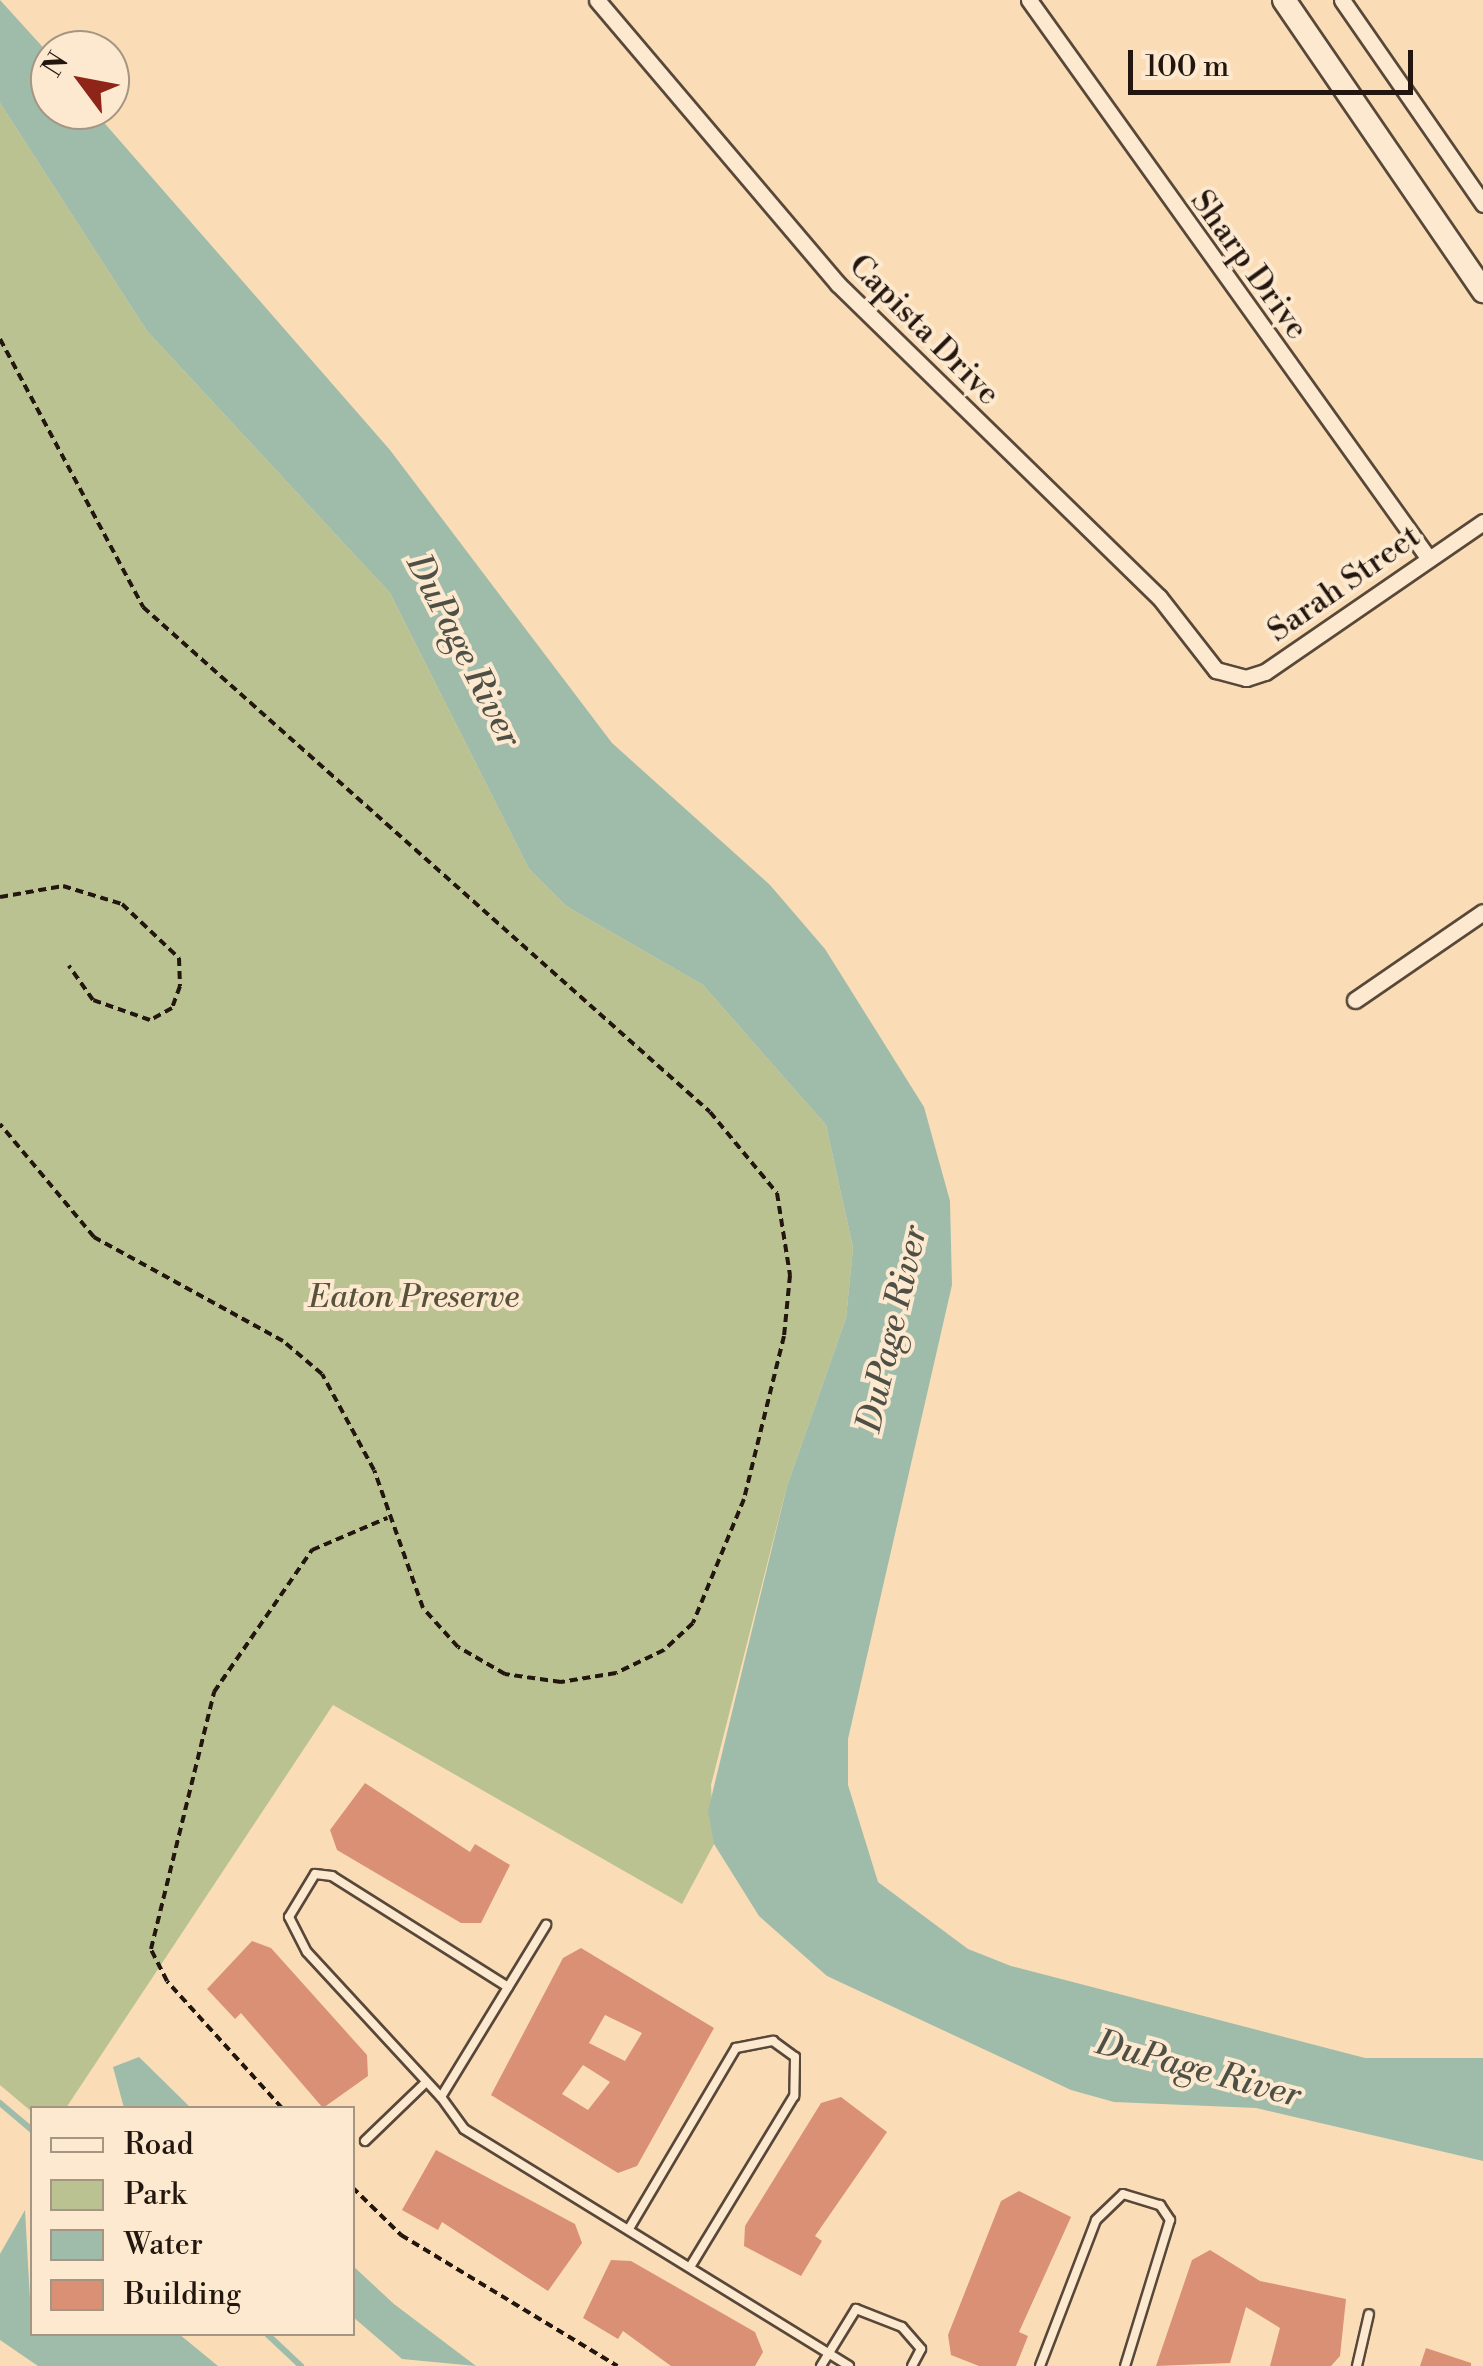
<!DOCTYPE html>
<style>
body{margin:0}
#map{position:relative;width:1483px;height:2366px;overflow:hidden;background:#faddb6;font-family:"Libre Bodoni",serif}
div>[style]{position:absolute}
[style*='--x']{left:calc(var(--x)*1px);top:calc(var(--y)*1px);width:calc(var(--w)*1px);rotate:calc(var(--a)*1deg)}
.green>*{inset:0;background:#bac291}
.water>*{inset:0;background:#9fbcab}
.stream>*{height:6px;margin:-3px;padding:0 3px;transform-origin:3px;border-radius:3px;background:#9fbcab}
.building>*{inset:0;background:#d99075}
.path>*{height:4px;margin-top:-2px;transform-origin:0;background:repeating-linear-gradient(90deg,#22160f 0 8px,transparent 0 13px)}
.roads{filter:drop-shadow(2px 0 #584839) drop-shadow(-2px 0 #584839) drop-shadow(0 2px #584839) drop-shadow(0 -2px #584839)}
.service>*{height:8px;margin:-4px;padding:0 4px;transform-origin:4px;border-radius:4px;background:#fce9d0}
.minor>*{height:15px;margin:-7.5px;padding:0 7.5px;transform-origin:7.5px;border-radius:7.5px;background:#fce9d0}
.secondary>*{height:22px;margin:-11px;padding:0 11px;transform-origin:11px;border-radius:11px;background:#fce9d0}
span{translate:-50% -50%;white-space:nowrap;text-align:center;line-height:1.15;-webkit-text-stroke:8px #fce9d0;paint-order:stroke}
.street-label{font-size:32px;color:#22160f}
.park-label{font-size:32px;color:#57523c;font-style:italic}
.water-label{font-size:35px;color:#4e5046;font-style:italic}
.legend{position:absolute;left:30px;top:2106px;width:325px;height:230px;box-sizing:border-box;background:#fce9d0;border:2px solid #a59583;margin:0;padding:12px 18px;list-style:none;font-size:30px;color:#22160f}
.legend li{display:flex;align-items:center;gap:20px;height:50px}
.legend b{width:50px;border:2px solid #a59583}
.north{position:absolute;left:30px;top:30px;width:100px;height:100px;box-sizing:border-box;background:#fce9d0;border:2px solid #a59583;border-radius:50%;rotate:302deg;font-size:28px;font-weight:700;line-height:40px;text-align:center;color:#22160f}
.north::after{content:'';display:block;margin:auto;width:35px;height:45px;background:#8f2418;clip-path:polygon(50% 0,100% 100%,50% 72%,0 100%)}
.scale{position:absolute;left:1128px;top:50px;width:285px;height:45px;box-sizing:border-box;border:5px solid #22160f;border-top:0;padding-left:12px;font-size:30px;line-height:35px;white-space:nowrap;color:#22160f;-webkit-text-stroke:8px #fce9d0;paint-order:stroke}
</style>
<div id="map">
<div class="green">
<i style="clip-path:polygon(0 103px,147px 331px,390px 593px,529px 869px,566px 906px,703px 985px,826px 1125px,853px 1248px,846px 1318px,787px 1486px,711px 1785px,714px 1844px,682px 1904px,333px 1705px,66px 2108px,32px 2112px,0 2085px)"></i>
</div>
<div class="water">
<i style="clip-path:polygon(0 0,50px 55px,50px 110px,93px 110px,390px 450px,612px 743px,770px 885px,825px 949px,924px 1107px,950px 1201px,952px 1285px,848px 1739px,848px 1785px,878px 1882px,968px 1949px,1011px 1966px,1365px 2058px,1483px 2058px,1483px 2161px,1256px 2108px,1114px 2102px,1071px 2090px,827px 1976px,759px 1916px,714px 1844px,708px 1811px,787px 1486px,846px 1318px,853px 1248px,826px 1125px,703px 985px,566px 906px,529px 869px,390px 593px,147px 331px,0 103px)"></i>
<i style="clip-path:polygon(139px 2057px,191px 2108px,124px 2108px,113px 2067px)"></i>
<i style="clip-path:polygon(25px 2210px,32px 2334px,179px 2334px,218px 2366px,38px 2366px,0 2340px,0 2254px)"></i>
<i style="clip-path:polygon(352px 2265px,394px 2304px,476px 2366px,402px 2359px,353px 2317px)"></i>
</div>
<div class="stream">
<i style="--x:0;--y:2103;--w:42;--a:40.2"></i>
<i style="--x:267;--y:2334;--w:47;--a:43.3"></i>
</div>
<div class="building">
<i style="clip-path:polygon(365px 1783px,470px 1852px,475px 1844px,510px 1865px,481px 1923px,461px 1923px,337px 1850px,330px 1830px)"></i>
<i style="clip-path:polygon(252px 1941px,271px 1948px,367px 2055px,368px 2076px,323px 2108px,241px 2013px,235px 2019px,207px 1989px)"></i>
<i style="clip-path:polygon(evenodd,581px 1948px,714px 2028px,637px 2166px,618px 2173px,491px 2095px,563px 1958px,581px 1948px,605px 2015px,642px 2033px,625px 2061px,589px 2043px,605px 2015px,581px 1948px,583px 2065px,610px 2082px,588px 2110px,562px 2094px,583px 2065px)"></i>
<i style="clip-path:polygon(841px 2097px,887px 2132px,815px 2236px,822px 2241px,801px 2276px,744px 2246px,745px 2226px,821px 2103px)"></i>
<i style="clip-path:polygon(436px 2150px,575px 2224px,582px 2243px,548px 2291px,442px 2222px,438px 2230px,402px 2210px)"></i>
<i style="clip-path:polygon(1019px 2191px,1071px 2217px,1019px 2332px,1028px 2336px,1016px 2366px,979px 2366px,951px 2355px,948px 2335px,1001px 2201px)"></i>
<i style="clip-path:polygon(1210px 2250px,1260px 2281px,1346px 2299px,1340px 2356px,1331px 2366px,1270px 2366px,1280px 2328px,1246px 2307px,1230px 2363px,1156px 2366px,1192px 2260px)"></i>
<i style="clip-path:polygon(611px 2260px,631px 2261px,755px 2332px,763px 2352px,755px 2366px,671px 2366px,623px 2331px,618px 2339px,583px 2318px)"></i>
<i style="clip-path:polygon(1426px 2348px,1471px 2363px,1471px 2366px,1420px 2366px)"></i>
</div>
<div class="path">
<i style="--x:0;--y:339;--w:304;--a:61.9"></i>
<i style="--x:143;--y:607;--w:759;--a:41.69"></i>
<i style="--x:710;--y:1112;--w:105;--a:50.4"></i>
<i style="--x:777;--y:1193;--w:83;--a:81"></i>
<i style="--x:790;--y:1275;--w:61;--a:95.6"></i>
<i style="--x:784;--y:1336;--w:168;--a:103.8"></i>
<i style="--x:744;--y:1499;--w:134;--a:112.4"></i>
<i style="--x:693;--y:1623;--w:40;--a:137"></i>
<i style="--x:664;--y:1650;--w:53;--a:154.4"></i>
<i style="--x:616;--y:1673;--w:56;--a:170.7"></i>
<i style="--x:561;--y:1682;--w:57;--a:-171.9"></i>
<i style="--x:505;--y:1674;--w:54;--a:-150.1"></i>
<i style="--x:458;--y:1647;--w:52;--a:-131.9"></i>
<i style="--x:423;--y:1608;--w:146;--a:-109.5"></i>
<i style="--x:374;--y:1470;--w:109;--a:-118.4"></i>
<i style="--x:322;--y:1374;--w:51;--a:-139.8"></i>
<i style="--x:283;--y:1341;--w:216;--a:-151.2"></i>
<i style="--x:94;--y:1237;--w:147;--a:-129.8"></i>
<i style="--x:0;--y:897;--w:64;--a:-9.9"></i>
<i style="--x:63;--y:886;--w:62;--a:17"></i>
<i style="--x:122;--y:904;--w:79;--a:43.5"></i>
<i style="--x:179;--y:958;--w:28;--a:88"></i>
<i style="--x:180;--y:986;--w:23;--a:110"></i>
<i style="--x:172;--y:1008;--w:25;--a:151"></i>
<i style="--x:150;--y:1020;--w:60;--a:-160.7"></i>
<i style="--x:93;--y:1000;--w:42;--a:-125.2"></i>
<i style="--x:282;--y:2108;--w:171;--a:-132.2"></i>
<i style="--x:167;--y:1981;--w:36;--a:-117"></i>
<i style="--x:151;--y:1949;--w:265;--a:-76.2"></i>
<i style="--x:214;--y:1692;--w:173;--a:-55.4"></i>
<i style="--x:312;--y:1550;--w:82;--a:-23.1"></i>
<i style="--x:352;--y:2187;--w:69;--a:44.4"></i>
<i style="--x:401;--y:2235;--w:253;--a:31.2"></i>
</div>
<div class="roads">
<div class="service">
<i style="--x:508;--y:1987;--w:208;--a:-147.8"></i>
<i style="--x:332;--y:1876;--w:17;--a:-173"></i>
<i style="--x:315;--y:1874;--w:50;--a:121.2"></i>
<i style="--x:289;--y:1917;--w:39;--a:63"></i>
<i style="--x:307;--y:1952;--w:197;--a:47.3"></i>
<i style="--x:441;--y:2097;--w:202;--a:-58.6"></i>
<i style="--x:441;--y:2097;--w:39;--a:54"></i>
<i style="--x:464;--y:2129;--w:452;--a:31.6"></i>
<i style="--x:365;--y:2141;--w:82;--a:-44"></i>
<i style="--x:630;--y:2227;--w:208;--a:-59.4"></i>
<i style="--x:736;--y:2048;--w:38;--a:-11"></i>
<i style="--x:773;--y:2041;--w:27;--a:36"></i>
<i style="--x:795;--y:2057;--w:39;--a:91"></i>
<i style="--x:794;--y:2096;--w:197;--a:121.3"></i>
<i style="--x:821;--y:2366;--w:67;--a:-58.4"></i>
<i style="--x:856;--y:2309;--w:49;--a:21.4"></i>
<i style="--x:902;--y:2327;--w:29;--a:49"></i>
<i style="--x:921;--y:2349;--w:19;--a:118"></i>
<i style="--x:1040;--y:2366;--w:156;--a:-69"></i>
<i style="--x:1096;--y:2220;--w:37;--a:-44"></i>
<i style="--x:1123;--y:2194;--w:39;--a:17"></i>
<i style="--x:1160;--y:2205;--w:18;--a:56"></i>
<i style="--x:1170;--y:2220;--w:153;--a:107.1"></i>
<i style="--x:1357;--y:2366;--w:53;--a:-77"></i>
</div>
<div class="minor">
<i style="--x:597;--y:0;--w:372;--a:49.7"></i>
<i style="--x:838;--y:284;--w:448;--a:44.3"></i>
<i style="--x:1159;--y:597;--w:93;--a:52"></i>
<i style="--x:1216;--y:670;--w:31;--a:15"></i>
<i style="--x:1246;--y:678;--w:20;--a:-18"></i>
<i style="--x:1265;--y:672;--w:265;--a:-34.5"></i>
<i style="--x:1029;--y:0;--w:687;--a:54.41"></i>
<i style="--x:1342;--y:0;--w:248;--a:55.3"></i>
<i style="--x:1355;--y:1000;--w:155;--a:-34.5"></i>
</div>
<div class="secondary">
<i style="--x:1284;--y:0;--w:353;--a:55.6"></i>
</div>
</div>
<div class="street-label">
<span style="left:1249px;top:265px;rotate:54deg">Sharp Drive</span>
<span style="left:924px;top:330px;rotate:45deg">Capista Drive</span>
<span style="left:1344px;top:584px;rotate:-35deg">Sarah Street</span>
</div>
<div class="park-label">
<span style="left:414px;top:1297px">Eaton Preserve</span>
</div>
<div class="water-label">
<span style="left:463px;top:651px;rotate:63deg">DuPage River</span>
<span style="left:893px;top:1329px;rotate:-77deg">DuPage River</span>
<span style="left:1198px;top:2070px;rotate:15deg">DuPage River</span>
</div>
<ul class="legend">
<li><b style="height:12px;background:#fce9d0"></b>Road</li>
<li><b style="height:28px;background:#bac291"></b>Park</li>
<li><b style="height:28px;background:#9fbcab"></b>Water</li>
<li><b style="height:28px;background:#d99075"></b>Building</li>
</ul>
<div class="north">N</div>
<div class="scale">100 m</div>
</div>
